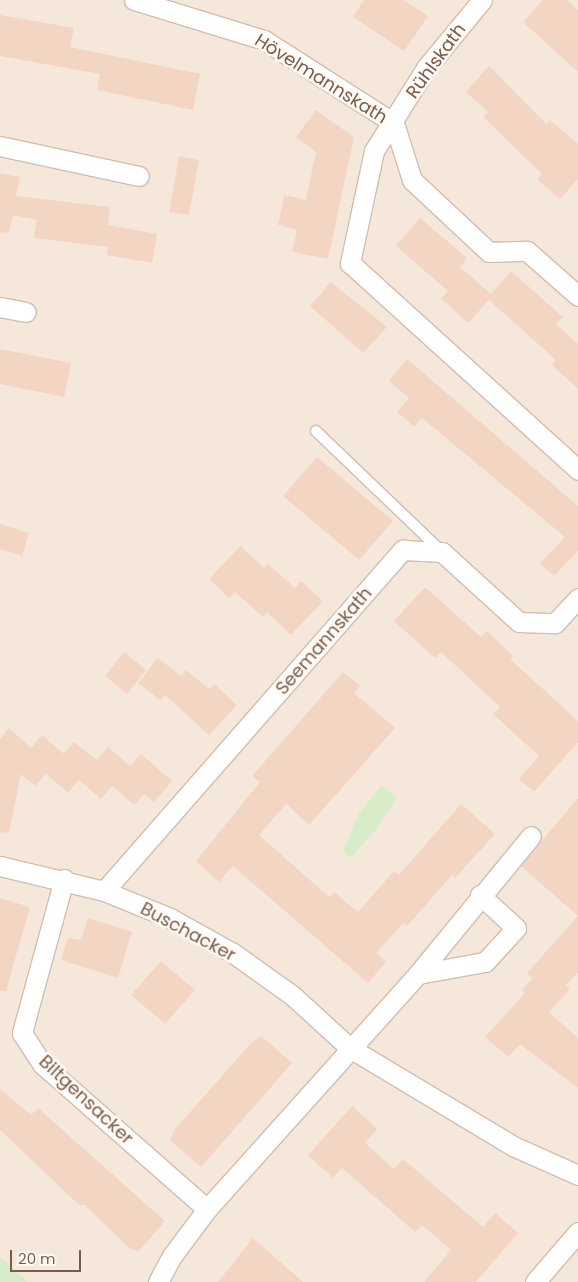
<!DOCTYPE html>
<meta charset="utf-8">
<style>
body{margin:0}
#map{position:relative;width:578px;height:1282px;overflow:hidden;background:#fdf6ec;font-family:Poppins,sans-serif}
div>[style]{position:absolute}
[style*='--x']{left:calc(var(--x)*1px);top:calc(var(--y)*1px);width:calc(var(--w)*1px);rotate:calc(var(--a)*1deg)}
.residential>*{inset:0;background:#f5e8da}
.green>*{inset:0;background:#d8ecc9}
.building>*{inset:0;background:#f3d5c3}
.roads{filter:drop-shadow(1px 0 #d1beb0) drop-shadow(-1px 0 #d1beb0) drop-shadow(0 1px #d1beb0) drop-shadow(0 -1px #d1beb0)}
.lane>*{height:10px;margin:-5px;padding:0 5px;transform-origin:5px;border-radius:5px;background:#fff}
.street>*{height:19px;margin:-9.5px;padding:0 9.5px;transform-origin:9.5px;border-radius:9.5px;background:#fff}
span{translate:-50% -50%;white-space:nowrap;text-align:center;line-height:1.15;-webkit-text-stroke:5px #fffaf3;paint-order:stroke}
.street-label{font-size:18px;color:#7a5c4d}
.scale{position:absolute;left:10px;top:1250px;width:71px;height:22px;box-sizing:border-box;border:2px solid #7a5c4d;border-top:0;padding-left:6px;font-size:15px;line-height:18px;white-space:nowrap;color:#7a5c4d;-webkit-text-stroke:4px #fffaf3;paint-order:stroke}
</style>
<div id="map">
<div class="residential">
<i style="clip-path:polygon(0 0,578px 0,578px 1282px,0 1282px)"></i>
</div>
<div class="green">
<i style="clip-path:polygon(382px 785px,397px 798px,374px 832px,350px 858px,343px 851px,358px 814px)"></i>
<i style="clip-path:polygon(0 1257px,28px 1282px,0 1282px)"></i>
</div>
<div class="building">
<i style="clip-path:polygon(364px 0,403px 0,428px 16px,404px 51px,353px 17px)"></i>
<i style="clip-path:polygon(543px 0,567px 0,578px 10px,578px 72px,523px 22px)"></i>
<i style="clip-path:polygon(0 15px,74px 28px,70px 47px,200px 74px,193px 110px,97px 90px,100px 74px,0 56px)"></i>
<i style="clip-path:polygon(489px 66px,546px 124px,550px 120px,578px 144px,578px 179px,560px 199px,537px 179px,542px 174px,483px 117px,488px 112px,466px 92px)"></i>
<i style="clip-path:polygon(316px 110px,354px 137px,328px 259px,292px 252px,297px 230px,278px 225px,284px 195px,306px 200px,316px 152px,296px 137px)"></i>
<i style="clip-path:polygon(179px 156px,199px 160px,189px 215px,169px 212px)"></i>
<i style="clip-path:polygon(0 173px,20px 177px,16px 196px,110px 207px,108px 225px,157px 234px,152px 263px,107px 255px,108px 247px,34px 238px,37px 220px,13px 215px,9px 233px,0 232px)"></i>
<i style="clip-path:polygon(420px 218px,467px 258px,460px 267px,491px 294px,511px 271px,563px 317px,556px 324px,578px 344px,578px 389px,552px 365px,556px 360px,489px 300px,468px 323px,441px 298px,448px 291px,396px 246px)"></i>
<i style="clip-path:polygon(331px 282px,387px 327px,363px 353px,310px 306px)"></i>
<i style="clip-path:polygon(0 349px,71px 363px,64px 397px,0 384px)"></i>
<i style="clip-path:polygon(407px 359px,578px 506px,578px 551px,554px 576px,540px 563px,565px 537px,422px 418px,414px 427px,397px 412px,409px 398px,389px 381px)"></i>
<i style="clip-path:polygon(317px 457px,393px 521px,359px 560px,283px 496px)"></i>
<i style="clip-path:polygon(0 524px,29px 533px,22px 556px,0 549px)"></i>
<i style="clip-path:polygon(240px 546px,264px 568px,268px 564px,295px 588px,301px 581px,323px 601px,291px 635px,267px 612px,263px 617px,235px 592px,229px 598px,209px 579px)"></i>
<i style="clip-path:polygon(425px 587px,481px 637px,487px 631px,513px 656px,510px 659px,578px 721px,578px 742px,534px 792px,519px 779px,539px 756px,493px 714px,500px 707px,441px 652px,435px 658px,394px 621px)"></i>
<i style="clip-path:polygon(124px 652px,146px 670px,127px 694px,105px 676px)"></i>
<i style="clip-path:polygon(158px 658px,181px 676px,186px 670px,209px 689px,214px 684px,237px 705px,209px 735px,165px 695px,161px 701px,138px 683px)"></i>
<i style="clip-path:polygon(343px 672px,360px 686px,354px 693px,395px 728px,309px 825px,286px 804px,259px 835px,329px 897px,334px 892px,358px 912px,394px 871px,399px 875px,461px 804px,495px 834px,455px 878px,452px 875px,407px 926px,403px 923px,376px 953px,386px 962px,368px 983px,233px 866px,219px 882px,196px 861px,260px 782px,252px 776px)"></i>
<i style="clip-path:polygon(9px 728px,31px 748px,42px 735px,64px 754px,74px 742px,97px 760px,108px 747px,130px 766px,141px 754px,172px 781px,154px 802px,144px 794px,134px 805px,112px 786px,101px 799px,79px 780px,68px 793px,46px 774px,35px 786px,21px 774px,9px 833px,0 832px,0 739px)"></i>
<i style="clip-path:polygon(578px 798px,578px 972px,566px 985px,570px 989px,549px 1012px,578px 1038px,578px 1088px,520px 1044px,508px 1057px,485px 1037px,525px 993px,522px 990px,533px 978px,527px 973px,578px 916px,521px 866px)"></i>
<i style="clip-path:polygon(0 898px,30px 907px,6px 991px,0 991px)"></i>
<i style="clip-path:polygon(88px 918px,132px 932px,118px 978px,61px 960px,68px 938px,81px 940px)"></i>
<i style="clip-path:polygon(161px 961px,195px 990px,165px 1024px,131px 995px)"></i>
<i style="clip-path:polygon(261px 1036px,292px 1063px,201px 1167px,170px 1140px,175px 1129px,252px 1042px)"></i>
<i style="clip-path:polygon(0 1089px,31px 1115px,38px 1108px,165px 1221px,138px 1252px,128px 1247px,85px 1205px,79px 1205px,0 1130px)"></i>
<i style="clip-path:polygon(352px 1106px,377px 1129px,365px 1143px,394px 1169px,403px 1159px,483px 1227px,495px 1213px,518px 1233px,476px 1282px,424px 1282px,451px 1250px,422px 1225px,415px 1232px,342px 1168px,333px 1178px,308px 1155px)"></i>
<i style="clip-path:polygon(253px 1238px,303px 1282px,218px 1282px)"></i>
</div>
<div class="roads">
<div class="lane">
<i style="--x:316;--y:431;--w:175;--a:43.8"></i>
</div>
<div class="street">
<i style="--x:134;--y:0;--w:136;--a:17.1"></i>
<i style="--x:264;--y:40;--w:154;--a:32.6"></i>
<i style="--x:394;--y:123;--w:60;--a:72.5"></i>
<i style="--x:412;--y:180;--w:105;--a:43.1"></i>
<i style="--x:489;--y:252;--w:38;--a:-2"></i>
<i style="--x:527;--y:251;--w:68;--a:41.4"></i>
<i style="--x:482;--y:0;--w:88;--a:129.5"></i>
<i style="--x:426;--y:68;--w:98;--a:122.1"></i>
<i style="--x:374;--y:151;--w:115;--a:102.1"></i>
<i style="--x:350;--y:263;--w:308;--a:42.2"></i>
<i style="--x:0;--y:146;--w:142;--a:12.2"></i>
<i style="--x:0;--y:307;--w:26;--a:11"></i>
<i style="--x:0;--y:866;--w:107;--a:13.5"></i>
<i style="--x:104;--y:891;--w:71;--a:22.2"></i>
<i style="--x:170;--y:918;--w:72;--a:29.1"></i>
<i style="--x:233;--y:953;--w:74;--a:35.6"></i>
<i style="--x:293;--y:996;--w:77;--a:42.4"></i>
<i style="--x:350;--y:1048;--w:190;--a:31"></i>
<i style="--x:513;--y:1146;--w:71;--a:24"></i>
<i style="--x:64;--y:879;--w:160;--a:105.3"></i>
<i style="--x:22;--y:1033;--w:38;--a:57"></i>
<i style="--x:43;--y:1065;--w:218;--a:41.3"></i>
<i style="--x:104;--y:891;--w:454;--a:-48.8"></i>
<i style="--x:403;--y:550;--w:39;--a:3"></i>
<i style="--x:442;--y:552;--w:104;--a:42.3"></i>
<i style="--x:519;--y:622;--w:36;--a:2"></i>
<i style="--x:555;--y:623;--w:34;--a:-47"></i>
<i style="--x:418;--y:974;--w:68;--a:-10.2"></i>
<i style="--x:485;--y:962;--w:46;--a:-47.6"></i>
<i style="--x:516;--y:928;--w:49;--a:-137.5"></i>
<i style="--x:158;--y:1282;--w:30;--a:-62"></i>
<i style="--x:172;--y:1256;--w:59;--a:-53.3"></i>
<i style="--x:207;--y:1209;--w:316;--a:-48.1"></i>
<i style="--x:418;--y:974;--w:178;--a:-50.7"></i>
<i style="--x:535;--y:1282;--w:66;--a:-49.3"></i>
</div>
</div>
<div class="street-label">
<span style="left:436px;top:61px;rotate:-54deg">Rühlskath</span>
<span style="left:321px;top:79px;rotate:32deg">Hövelmannskath</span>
<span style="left:324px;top:641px;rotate:-49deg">Seemannskath</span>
<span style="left:188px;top:932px;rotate:28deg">Buschacker</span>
<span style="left:86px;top:1100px;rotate:43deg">Biltgensacker</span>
</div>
<div class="scale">20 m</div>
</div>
